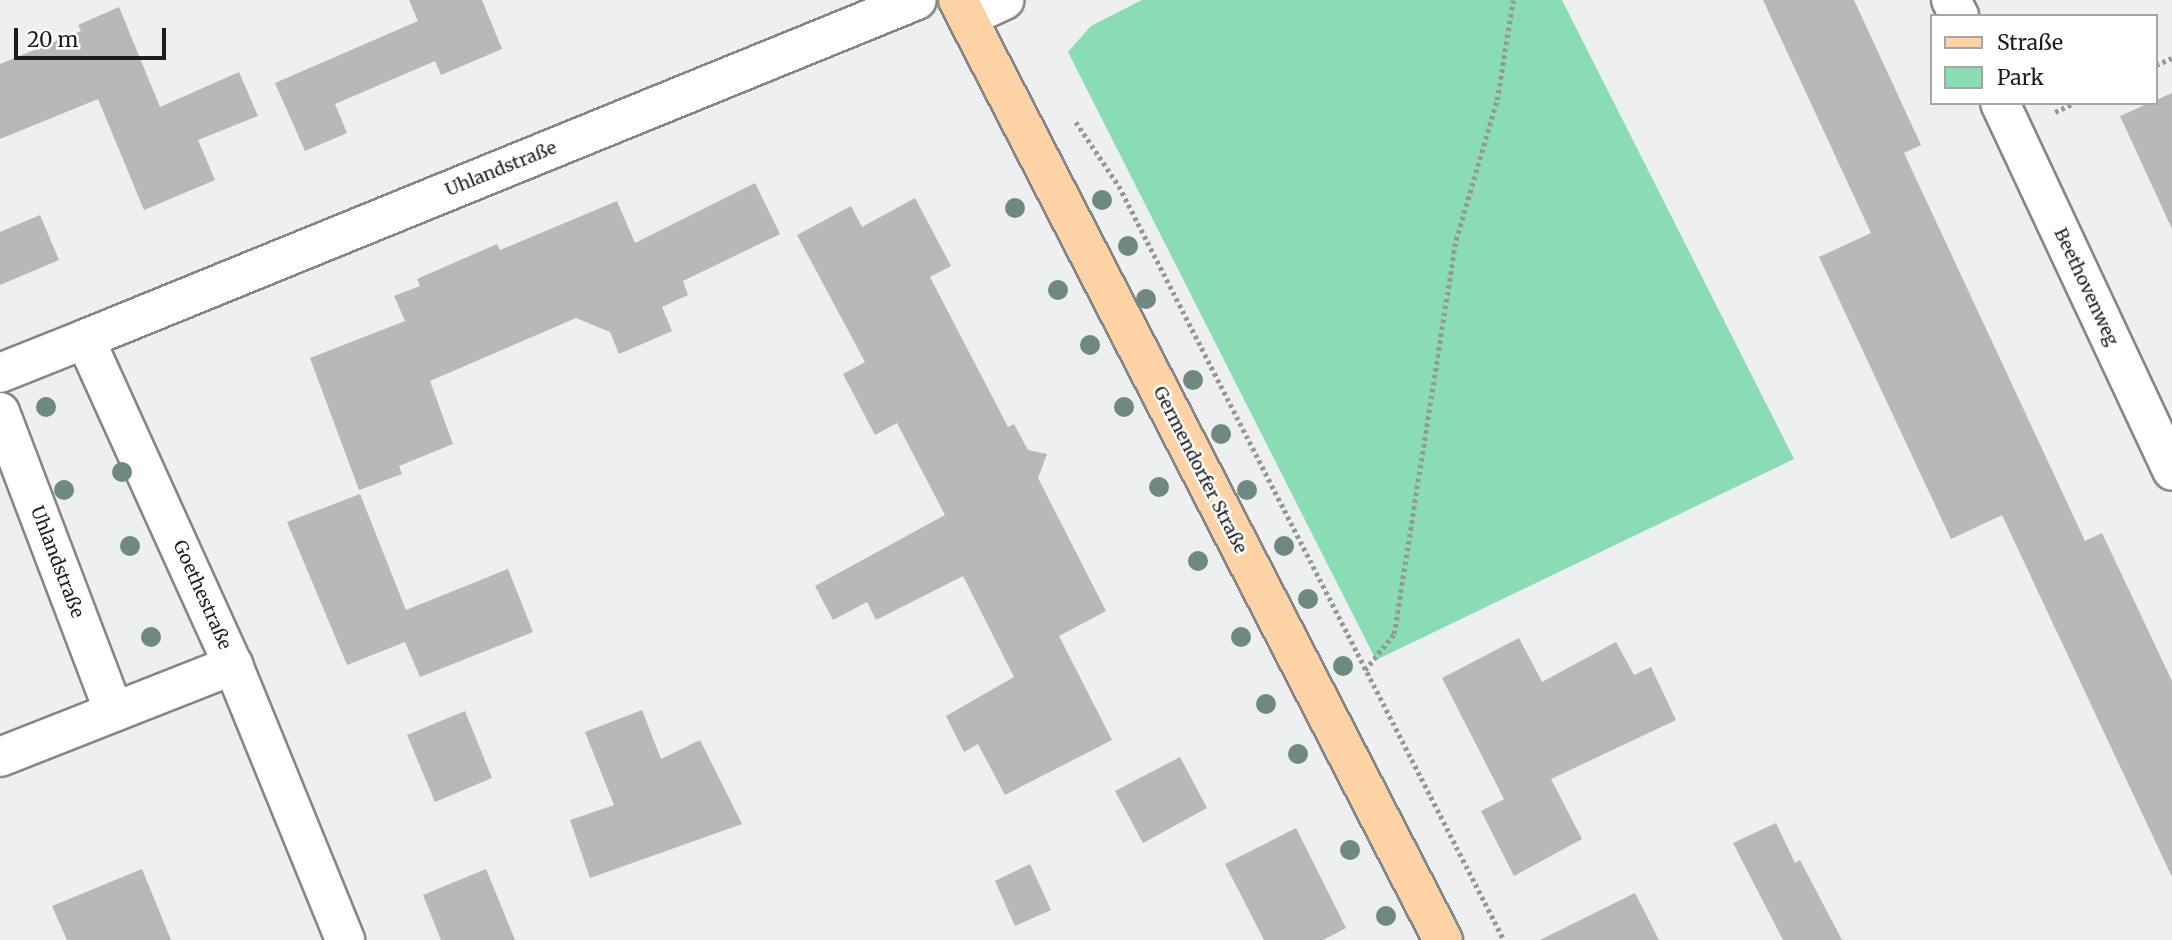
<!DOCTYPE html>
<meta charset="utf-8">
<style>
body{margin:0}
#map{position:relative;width:2172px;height:940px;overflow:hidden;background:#edeff1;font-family:Merriweather,serif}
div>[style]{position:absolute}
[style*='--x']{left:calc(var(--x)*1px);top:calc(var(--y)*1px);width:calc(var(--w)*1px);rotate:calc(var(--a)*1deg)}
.green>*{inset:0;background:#89dcb3}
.building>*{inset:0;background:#b8b7b9}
.path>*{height:4.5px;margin-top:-2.25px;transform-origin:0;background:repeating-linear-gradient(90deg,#959798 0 3.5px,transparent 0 7px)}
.roads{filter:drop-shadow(2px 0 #848688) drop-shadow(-2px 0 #848688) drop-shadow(0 2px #848688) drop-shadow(0 -2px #848688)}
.minor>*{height:38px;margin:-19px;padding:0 19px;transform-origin:19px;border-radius:19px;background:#fff}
.major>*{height:38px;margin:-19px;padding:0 19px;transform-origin:19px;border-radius:19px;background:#fdd3a5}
.trees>*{width:20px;height:20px;margin:-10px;border-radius:50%;background:#6d8980}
span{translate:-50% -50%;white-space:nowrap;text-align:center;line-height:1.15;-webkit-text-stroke:5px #fff;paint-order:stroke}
.street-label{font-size:18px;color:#1c1d1d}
.legend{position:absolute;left:1930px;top:14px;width:228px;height:91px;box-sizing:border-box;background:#fff;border:2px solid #a4a5a5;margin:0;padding:9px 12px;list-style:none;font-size:21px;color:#1c1d1d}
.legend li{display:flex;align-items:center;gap:14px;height:35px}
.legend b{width:35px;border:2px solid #a4a5a5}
.scale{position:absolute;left:14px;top:28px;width:152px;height:32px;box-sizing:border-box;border:4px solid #1c1d1d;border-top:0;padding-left:9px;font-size:21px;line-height:24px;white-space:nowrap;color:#1c1d1d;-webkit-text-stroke:5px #fff;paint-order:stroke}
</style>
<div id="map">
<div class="green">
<i style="clip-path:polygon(1142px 0,1562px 0,1794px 459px,1376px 660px,1068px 52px,1091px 26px)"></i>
</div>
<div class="building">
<i style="clip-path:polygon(409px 0,482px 0,502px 49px,441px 75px,435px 61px,335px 104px,347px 133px,305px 151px,275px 83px,418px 21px)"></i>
<i style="clip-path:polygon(1763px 0,1854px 0,1921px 145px,1904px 153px,1996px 350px,2085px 541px,2102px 533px,2172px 681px,2172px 877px,2002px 515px,1951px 539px,1819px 257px,1871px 233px)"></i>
<i style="clip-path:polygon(119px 7px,160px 107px,239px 72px,258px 116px,198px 140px,215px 180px,144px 210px,98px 99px,0 139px,0 64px,81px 31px,78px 25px)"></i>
<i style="clip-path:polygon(2172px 93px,2172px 229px,2120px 116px)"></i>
<i style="clip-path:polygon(755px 183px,780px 234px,683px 281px,688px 295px,662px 307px,672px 331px,619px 354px,610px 332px,576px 318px,430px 381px,453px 444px,399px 466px,402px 474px,359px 490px,310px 358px,405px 321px,394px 296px,420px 286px,417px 279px,497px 244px,500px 250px,617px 201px,635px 243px)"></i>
<i style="clip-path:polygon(915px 198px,951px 266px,930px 277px,1008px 427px,1014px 424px,1028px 450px,1047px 454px,1038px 478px,1106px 611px,1059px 636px,1112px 740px,1005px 795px,978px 744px,964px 752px,946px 716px,1014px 677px,963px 576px,876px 620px,867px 602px,833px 620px,815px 586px,945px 515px,897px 423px,875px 435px,843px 374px,865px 362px,797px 235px,851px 206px,862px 227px)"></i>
<i style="clip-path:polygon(40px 215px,59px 260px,0 285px,0 232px)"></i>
<i style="clip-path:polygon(360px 494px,406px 610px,508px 569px,533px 632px,420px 677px,405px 642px,347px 665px,287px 522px)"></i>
<i style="clip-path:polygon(1519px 638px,1542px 682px,1616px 642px,1634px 675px,1651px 667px,1676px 720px,1551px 779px,1582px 839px,1514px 876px,1481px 811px,1504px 799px,1442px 678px)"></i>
<i style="clip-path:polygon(642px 710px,661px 759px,700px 740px,742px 824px,590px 878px,570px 820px,614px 805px,585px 732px)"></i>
<i style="clip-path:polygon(465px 711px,492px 778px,435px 802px,407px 735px)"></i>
<i style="clip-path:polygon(1180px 757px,1207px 808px,1143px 843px,1115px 791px)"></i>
<i style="clip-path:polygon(1776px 823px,1795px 863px,1800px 860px,1842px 940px,1783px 940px,1733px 843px)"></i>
<i style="clip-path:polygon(1296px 828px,1346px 928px,1323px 940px,1264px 940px,1225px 864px)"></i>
<i style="clip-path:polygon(1030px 864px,1051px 910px,1015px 926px,995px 881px)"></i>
<i style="clip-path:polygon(142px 869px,171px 940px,67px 940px,52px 906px)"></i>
<i style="clip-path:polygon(486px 869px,515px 940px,441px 940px,423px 895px)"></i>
<i style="clip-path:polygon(1635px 893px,1659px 940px,1540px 940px)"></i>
</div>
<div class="path">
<i style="--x:2156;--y:65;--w:17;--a:-24"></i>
<i style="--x:2055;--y:112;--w:21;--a:-25"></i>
<i style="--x:1076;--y:122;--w:77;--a:56.1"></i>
<i style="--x:1119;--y:186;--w:847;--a:62.95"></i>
<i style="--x:1365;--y:670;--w:46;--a:-51.1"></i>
<i style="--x:1394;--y:634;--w:399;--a:-81.1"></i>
<i style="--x:1456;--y:240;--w:146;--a:-73.7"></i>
<i style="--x:1497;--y:100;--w:101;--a:-80.9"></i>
</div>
<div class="roads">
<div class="minor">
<i style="--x:1951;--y:0;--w:18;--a:63"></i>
<i style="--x:970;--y:16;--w:38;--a:-25"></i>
<i style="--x:2000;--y:103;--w:406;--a:64.9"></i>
<i style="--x:85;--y:339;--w:898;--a:-22.17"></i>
<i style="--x:0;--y:373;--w:92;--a:-21.8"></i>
<i style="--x:85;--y:339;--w:358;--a:65.6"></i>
<i style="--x:233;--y:665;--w:297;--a:67.8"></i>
<i style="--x:0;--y:412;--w:321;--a:69.2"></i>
<i style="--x:0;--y:757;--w:251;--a:-21.5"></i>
</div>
<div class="major">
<i style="--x:958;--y:0;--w:1058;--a:62.71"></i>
</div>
</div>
<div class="trees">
<i style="left:1102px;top:200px"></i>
<i style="left:1015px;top:208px"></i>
<i style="left:1128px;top:246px"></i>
<i style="left:1058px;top:290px"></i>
<i style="left:1146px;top:299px"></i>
<i style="left:1090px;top:345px"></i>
<i style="left:1193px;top:380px"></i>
<i style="left:46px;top:407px"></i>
<i style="left:1124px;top:407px"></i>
<i style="left:1221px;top:434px"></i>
<i style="left:122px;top:472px"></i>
<i style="left:1159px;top:487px"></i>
<i style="left:64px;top:490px"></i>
<i style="left:1247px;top:490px"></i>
<i style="left:130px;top:546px"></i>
<i style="left:1284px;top:546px"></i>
<i style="left:1198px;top:561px"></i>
<i style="left:1308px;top:599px"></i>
<i style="left:151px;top:637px"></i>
<i style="left:1241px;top:637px"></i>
<i style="left:1343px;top:666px"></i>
<i style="left:1266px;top:704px"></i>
<i style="left:1298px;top:754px"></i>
<i style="left:1350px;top:850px"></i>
<i style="left:1386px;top:916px"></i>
</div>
<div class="street-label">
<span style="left:501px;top:169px;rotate:-22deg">Uhlandstraße</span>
<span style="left:2086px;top:287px;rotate:65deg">Beethovenweg</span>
<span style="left:1200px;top:470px;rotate:63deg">Germendorfer Straße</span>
<span style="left:57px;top:562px;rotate:69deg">Uhlandstraße</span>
<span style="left:202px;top:595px;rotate:66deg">Goethestraße</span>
</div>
<ul class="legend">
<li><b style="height:9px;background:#fdd3a5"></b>Straße</li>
<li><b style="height:19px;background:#89dcb3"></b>Park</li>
</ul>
<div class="scale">20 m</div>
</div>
